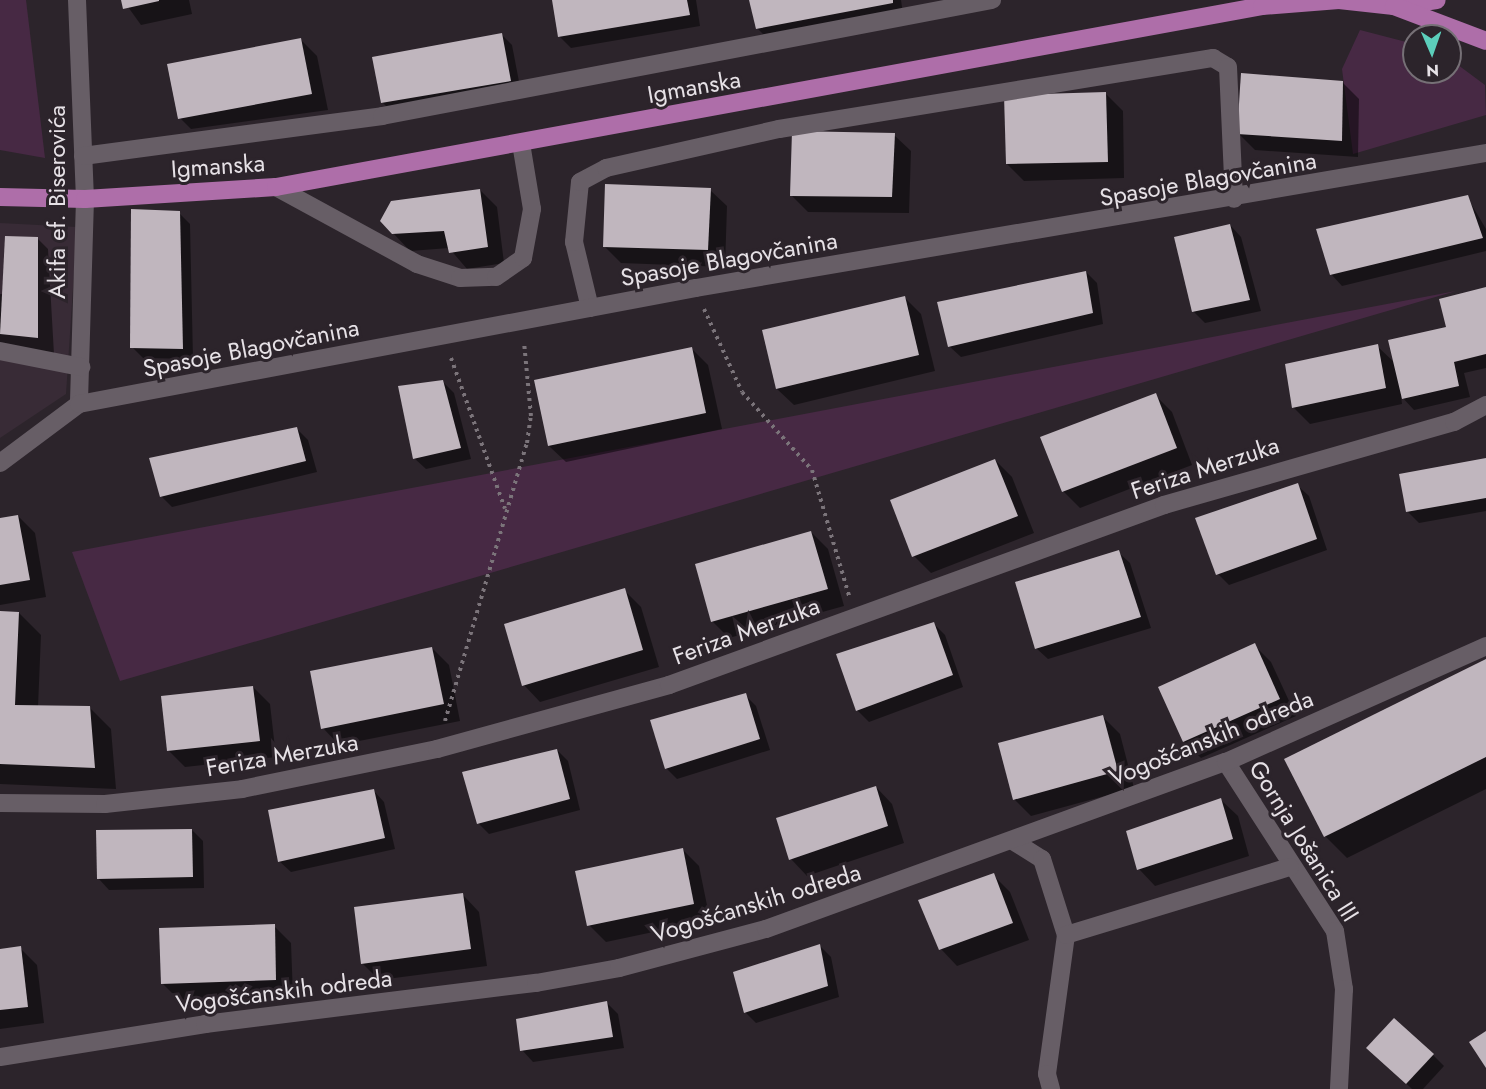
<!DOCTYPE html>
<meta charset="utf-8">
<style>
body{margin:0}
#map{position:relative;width:1486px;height:1089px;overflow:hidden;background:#2c242b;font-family:Jost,sans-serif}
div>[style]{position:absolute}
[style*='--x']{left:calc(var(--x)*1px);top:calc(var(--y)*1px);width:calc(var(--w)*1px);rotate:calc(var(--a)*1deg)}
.built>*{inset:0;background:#382b36}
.green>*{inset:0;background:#472944}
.shadow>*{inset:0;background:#0007}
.building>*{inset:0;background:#c0b6be}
.path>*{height:4px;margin-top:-2px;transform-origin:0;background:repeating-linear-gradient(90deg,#7b747a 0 3px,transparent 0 7.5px)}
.minor>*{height:18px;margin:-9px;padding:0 9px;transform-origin:9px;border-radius:9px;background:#675e66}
.major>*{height:18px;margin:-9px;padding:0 9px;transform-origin:9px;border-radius:9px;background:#ae6ea9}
span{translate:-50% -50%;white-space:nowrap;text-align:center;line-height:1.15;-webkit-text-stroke:6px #2c242b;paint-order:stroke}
.street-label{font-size:24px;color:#e6e1e6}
.north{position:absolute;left:1402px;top:24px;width:60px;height:60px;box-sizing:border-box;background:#2c242b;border:2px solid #767076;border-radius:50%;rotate:178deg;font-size:16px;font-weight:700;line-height:24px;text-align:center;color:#e6e1e6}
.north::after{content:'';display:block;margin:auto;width:21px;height:27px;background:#5ccebb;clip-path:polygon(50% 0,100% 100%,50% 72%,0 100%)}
</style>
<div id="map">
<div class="built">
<i style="clip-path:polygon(0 223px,77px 227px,66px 394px,0 438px)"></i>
</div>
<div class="green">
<i style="clip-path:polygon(0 0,26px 0,45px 158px,0 150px)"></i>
<i style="clip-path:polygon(1360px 30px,1414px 44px,1414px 72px,1450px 72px,1450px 59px,1485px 85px,1486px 115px,1353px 154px,1342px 69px)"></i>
<i style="clip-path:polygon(1456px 291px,120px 681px,72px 552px)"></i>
</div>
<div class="shadow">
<i style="clip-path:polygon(123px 0,189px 0,192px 14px,141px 25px)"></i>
<i style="clip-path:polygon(554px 0,696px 0,700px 26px,571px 48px,560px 37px)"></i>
<i style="clip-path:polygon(751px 0,901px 0,903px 14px,768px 39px,757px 28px)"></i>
<i style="clip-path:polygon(501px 34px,512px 45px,521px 92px,393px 113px,382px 102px)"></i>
<i style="clip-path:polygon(300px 39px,317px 56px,328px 110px,191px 129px,180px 118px)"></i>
<i style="clip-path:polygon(1342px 82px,1359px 99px,1358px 157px,1255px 150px,1238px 133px)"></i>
<i style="clip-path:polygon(1106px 94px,1123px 111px,1124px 178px,1024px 181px,1007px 164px)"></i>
<i style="clip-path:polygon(894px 135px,911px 151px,909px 213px,808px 212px,791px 195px)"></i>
<i style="clip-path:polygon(480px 190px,497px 207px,504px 263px,467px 269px,449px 248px,410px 251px,393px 233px)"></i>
<i style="clip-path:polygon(710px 190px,727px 206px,725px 267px,621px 263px,604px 246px)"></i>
<i style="clip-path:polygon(1467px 197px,1486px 229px,1486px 251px,1342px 286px,1331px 274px)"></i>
<i style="clip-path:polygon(179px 213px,190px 224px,193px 359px,143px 358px,132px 347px)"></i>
<i style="clip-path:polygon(1230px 225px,1241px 237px,1261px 311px,1205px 323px,1194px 312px,1176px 238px)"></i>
<i style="clip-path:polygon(37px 238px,48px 249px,54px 354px,0 349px,0 294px,10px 295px)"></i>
<i style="clip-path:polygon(1086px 272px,1097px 283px,1103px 324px,961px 357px,949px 346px)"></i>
<i style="clip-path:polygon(1486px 289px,1486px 368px,1464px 373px,1470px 397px,1414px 410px,1401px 396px,1402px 404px,1310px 424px,1293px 407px,1377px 346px,1395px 363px,1448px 328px)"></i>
<i style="clip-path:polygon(904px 297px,921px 314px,935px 371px,794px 405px,777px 389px)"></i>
<i style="clip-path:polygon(691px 348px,708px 365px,722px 429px,566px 462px,549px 446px)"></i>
<i style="clip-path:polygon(443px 382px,454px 393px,471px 459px,426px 469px,414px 458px)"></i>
<i style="clip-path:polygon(1155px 395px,1172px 412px,1192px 465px,1080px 508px,1063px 491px)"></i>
<i style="clip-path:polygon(296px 428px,308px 440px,317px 472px,172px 507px,161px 496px)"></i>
<i style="clip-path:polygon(995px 460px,1012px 477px,1034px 533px,931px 573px,914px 556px)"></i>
<i style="clip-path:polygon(1486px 460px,1486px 511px,1419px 523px,1408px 512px)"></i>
<i style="clip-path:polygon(1297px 485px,1309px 496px,1327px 550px,1229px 585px,1218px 574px)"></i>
<i style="clip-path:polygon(18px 516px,35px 533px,46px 597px,0 605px,0 520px)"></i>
<i style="clip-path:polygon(811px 532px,828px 549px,844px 606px,729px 638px,712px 621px)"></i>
<i style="clip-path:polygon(1118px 552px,1130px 563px,1151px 628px,1048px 659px,1036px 648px)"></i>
<i style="clip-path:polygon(624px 590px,641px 607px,659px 667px,540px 702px,524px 685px)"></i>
<i style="clip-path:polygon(0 613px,19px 613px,41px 635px,38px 707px,89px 707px,111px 729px,116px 789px,0 784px)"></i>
<i style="clip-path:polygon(934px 624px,945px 635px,963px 687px,869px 722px,857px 710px)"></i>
<i style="clip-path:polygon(1254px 645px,1271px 662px,1296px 716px,1201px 758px,1184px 742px)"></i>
<i style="clip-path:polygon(432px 648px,449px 665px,460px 721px,339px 745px,323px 728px)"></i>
<i style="clip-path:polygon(1486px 661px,1486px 789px,1347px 858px,1325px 836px)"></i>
<i style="clip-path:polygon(253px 687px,270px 704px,276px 757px,185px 767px,168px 750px)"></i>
<i style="clip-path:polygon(745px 695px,756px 706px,770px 750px,677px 779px,666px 768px)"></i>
<i style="clip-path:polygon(1103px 717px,1120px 734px,1134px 788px,1031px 816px,1014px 799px)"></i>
<i style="clip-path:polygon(557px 750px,568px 761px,580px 810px,489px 834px,478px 823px)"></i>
<i style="clip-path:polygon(876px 787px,892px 804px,904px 843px,807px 876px,791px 859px)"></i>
<i style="clip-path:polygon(373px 790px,384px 802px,395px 849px,291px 872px,279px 861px)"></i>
<i style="clip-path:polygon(1221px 800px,1238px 816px,1249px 856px,1155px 886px,1139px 869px)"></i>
<i style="clip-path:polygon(192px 830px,203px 841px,204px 888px,109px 890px,98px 878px)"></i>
<i style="clip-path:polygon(682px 849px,699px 866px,710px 920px,606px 942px,589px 925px)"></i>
<i style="clip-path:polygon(993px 875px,1010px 892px,1029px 940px,957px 966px,941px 949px)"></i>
<i style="clip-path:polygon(463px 895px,479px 912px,487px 966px,379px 980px,362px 963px)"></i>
<i style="clip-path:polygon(274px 926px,291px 943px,293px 996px,179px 1000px,162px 983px)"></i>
<i style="clip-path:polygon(820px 946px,831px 957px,839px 997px,756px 1023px,745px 1012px)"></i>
<i style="clip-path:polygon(20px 948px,37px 965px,44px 1023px,0 1029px,0 950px)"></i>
<i style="clip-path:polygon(607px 1003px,618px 1014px,624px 1048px,533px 1062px,522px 1050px)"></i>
<i style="clip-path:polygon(1433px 1055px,1444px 1066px,1423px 1089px,1412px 1089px,1380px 1059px)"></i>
</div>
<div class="building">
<i style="clip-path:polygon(121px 0,159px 0,159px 1px,123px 9px)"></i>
<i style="clip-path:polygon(552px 0,687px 0,690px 15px,558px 37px)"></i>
<i style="clip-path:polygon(749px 0,893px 0,893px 3px,756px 29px)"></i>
<i style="clip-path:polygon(502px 33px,511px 81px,381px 103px,372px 57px)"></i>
<i style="clip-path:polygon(301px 38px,312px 94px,178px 119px,167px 64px)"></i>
<i style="clip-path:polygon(1241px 73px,1343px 81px,1342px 141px,1237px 134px)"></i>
<i style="clip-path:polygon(1106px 92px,1108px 162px,1006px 164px,1004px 95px)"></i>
<i style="clip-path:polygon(792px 131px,895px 133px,892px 197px,790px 196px)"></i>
<i style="clip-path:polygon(605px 184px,711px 188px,708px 250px,603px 247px)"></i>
<i style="clip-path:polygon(480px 189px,488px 247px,449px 253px,444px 231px,392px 234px,380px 221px,391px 201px)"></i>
<i style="clip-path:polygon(1468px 195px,1483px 238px,1330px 275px,1316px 229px)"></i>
<i style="clip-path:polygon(131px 209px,180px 211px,183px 349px,130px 348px)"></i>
<i style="clip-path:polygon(1230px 224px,1250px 300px,1192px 312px,1174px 237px)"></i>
<i style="clip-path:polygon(5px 236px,38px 237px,38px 338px,0 334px)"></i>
<i style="clip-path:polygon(1086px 271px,1093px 313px,948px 347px,937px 302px)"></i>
<i style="clip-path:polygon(1486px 287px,1486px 354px,1454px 362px,1459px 386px,1402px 399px,1388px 340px,1446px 327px,1439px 299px)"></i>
<i style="clip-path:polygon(905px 296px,919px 355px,776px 389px,762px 330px)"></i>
<i style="clip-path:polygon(1378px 344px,1386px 388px,1292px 408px,1285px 364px)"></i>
<i style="clip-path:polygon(692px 347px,706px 413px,548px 446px,534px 380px)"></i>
<i style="clip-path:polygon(443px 380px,461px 448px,413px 459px,398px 386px)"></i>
<i style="clip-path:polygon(1156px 393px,1177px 448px,1062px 492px,1040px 437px)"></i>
<i style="clip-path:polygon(297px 427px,306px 461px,160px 497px,149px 458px)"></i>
<i style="clip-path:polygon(1486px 458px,1486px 498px,1406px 512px,1399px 474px)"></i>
<i style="clip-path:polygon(995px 459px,1018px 516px,912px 557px,890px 500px)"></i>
<i style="clip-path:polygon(1298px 483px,1317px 539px,1216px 575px,1195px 518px)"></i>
<i style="clip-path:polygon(18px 515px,30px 580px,0 585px,0 518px)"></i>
<i style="clip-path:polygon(811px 531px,828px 589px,711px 622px,695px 564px)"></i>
<i style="clip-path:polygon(1119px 550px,1141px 617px,1035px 649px,1015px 582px)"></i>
<i style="clip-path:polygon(625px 588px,643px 650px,522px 686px,504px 624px)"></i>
<i style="clip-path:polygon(0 611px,19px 612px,15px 705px,90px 706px,95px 768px,0 764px)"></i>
<i style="clip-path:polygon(934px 622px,953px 675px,856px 711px,836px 654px)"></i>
<i style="clip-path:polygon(1255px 643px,1280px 699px,1183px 742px,1158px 687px)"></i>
<i style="clip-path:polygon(432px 647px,444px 704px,321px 729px,310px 671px)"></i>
<i style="clip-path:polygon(1486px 659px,1486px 757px,1324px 837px,1284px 759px)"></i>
<i style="clip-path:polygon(253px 686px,260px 741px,167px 751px,161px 696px)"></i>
<i style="clip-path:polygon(746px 693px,760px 739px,665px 769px,650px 720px)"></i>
<i style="clip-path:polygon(1103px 715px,1118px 771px,1013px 800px,998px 743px)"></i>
<i style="clip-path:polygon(557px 749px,570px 799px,477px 824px,462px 772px)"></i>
<i style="clip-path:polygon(876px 786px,888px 826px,789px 860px,776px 818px)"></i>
<i style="clip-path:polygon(374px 789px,385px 838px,278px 862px,268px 810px)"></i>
<i style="clip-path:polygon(1221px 798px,1233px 839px,1137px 870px,1126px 831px)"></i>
<i style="clip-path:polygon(192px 829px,193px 877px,97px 879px,96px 830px)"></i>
<i style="clip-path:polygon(683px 848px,694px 904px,587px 926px,575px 871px)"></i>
<i style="clip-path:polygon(994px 873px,1013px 923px,939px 950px,918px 900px)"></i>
<i style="clip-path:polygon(463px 893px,471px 949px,361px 964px,354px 907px)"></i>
<i style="clip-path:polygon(275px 924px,276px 980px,161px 984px,159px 928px)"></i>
<i style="clip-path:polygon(820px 944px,828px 986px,744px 1013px,733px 972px)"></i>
<i style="clip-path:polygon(21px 946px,28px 1007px,0 1010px,0 949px)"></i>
<i style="clip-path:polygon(607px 1001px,613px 1037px,520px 1051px,516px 1019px)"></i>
<i style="clip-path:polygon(1394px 1018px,1434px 1054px,1406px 1084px,1366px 1048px)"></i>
<i style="clip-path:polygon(1486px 1031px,1486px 1068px,1469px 1042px)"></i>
</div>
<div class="path">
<i style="--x:704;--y:309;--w:91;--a:65.4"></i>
<i style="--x:742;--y:392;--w:105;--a:48.1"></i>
<i style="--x:812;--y:470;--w:131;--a:73.6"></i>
<i style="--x:451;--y:358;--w:160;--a:70.3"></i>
<i style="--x:445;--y:721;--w:290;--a:-73.6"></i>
<i style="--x:527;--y:443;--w:27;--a:-82"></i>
<i style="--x:531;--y:416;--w:74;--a:-95.4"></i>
</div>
<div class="minor">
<i style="--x:77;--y:0;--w:199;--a:87.7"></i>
<i style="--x:85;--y:199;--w:205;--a:91.7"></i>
<i style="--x:83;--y:156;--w:302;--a:-7.6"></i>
<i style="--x:382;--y:116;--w:621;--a:-10.77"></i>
<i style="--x:276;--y:187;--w:161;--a:28.6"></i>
<i style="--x:417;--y:264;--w:45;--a:18"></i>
<i style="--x:460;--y:278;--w:36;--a:-2"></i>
<i style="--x:496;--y:277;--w:33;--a:-35"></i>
<i style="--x:523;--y:258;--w:50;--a:-79.6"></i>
<i style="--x:532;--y:209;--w:67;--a:-99.5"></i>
<i style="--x:590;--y:308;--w:68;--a:-103.6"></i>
<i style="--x:574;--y:242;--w:60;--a:-84.3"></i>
<i style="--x:580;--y:182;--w:30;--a:-28"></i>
<i style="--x:606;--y:168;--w:177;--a:-12.7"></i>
<i style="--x:779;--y:129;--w:440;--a:-9.3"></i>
<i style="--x:1213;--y:58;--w:17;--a:31"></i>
<i style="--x:1228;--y:67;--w:132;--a:87.4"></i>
<i style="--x:0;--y:351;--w:83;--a:11.2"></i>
<i style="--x:0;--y:463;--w:99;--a:-36.8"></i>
<i style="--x:79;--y:404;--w:628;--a:-10.65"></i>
<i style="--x:696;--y:288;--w:801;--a:-9.7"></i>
<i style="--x:1226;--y:762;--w:201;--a:57.2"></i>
<i style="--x:1335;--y:931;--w:59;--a:81.2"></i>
<i style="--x:1344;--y:989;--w:100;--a:92.9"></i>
<i style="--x:0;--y:803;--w:105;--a:0.5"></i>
<i style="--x:105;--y:804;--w:138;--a:-6.2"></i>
<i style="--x:242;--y:789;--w:199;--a:-11.6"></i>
<i style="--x:437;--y:749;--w:241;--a:-15.4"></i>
<i style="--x:669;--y:685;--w:527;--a:-19.98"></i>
<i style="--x:1164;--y:505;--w:302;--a:-16"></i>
<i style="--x:1454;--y:422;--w:36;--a:-28"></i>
<i style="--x:1013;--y:841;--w:34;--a:32"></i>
<i style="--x:1042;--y:859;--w:80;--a:72.5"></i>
<i style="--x:1066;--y:935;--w:140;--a:97.8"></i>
<i style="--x:1047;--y:1074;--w:16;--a:75"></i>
<i style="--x:1066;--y:935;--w:234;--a:-16.9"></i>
<i style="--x:0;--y:1057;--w:208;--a:-9.1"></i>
<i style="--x:205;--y:1024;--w:334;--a:-7.1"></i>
<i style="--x:536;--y:983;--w:84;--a:-10.2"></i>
<i style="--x:619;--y:968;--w:152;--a:-14.9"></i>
<i style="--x:766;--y:929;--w:489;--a:-20"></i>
<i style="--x:1226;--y:762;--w:285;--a:-24"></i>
</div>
<div class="major">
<i style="--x:1397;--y:6;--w:40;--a:-8.5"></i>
<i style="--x:0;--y:197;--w:85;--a:1.3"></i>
<i style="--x:85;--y:199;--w:191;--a:-3.6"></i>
<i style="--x:276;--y:187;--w:1002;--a:-10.4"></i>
<i style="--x:1262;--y:6;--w:77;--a:-4.5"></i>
<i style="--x:1339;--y:0;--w:55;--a:6.2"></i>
<i style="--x:1394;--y:6;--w:98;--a:20.8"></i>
</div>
<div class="street-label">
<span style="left:694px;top:87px;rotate:-10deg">Igmanska</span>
<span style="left:218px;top:166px;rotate:-4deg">Igmanska</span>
<span style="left:1208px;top:179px;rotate:-10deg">Spasoje Blagovčanina</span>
<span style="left:57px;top:202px;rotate:-90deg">Akifa ef. Biserovića</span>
<span style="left:729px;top:259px;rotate:-10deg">Spasoje Blagovčanina</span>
<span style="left:251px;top:348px;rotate:-11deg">Spasoje Blagovčanina</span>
<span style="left:1205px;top:468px;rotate:-18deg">Feriza Merzuka</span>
<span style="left:746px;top:631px;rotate:-20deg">Feriza Merzuka</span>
<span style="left:1211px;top:738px;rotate:-22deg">Vogošćanskih odreda</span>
<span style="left:282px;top:755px;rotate:-10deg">Feriza Merzuka</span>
<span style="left:1304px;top:841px;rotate:58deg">Gornja Jošanica III</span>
<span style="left:756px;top:903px;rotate:-17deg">Vogošćanskih odreda</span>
<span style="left:284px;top:991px;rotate:-7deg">Vogošćanskih odreda</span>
</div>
<div class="north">N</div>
</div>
